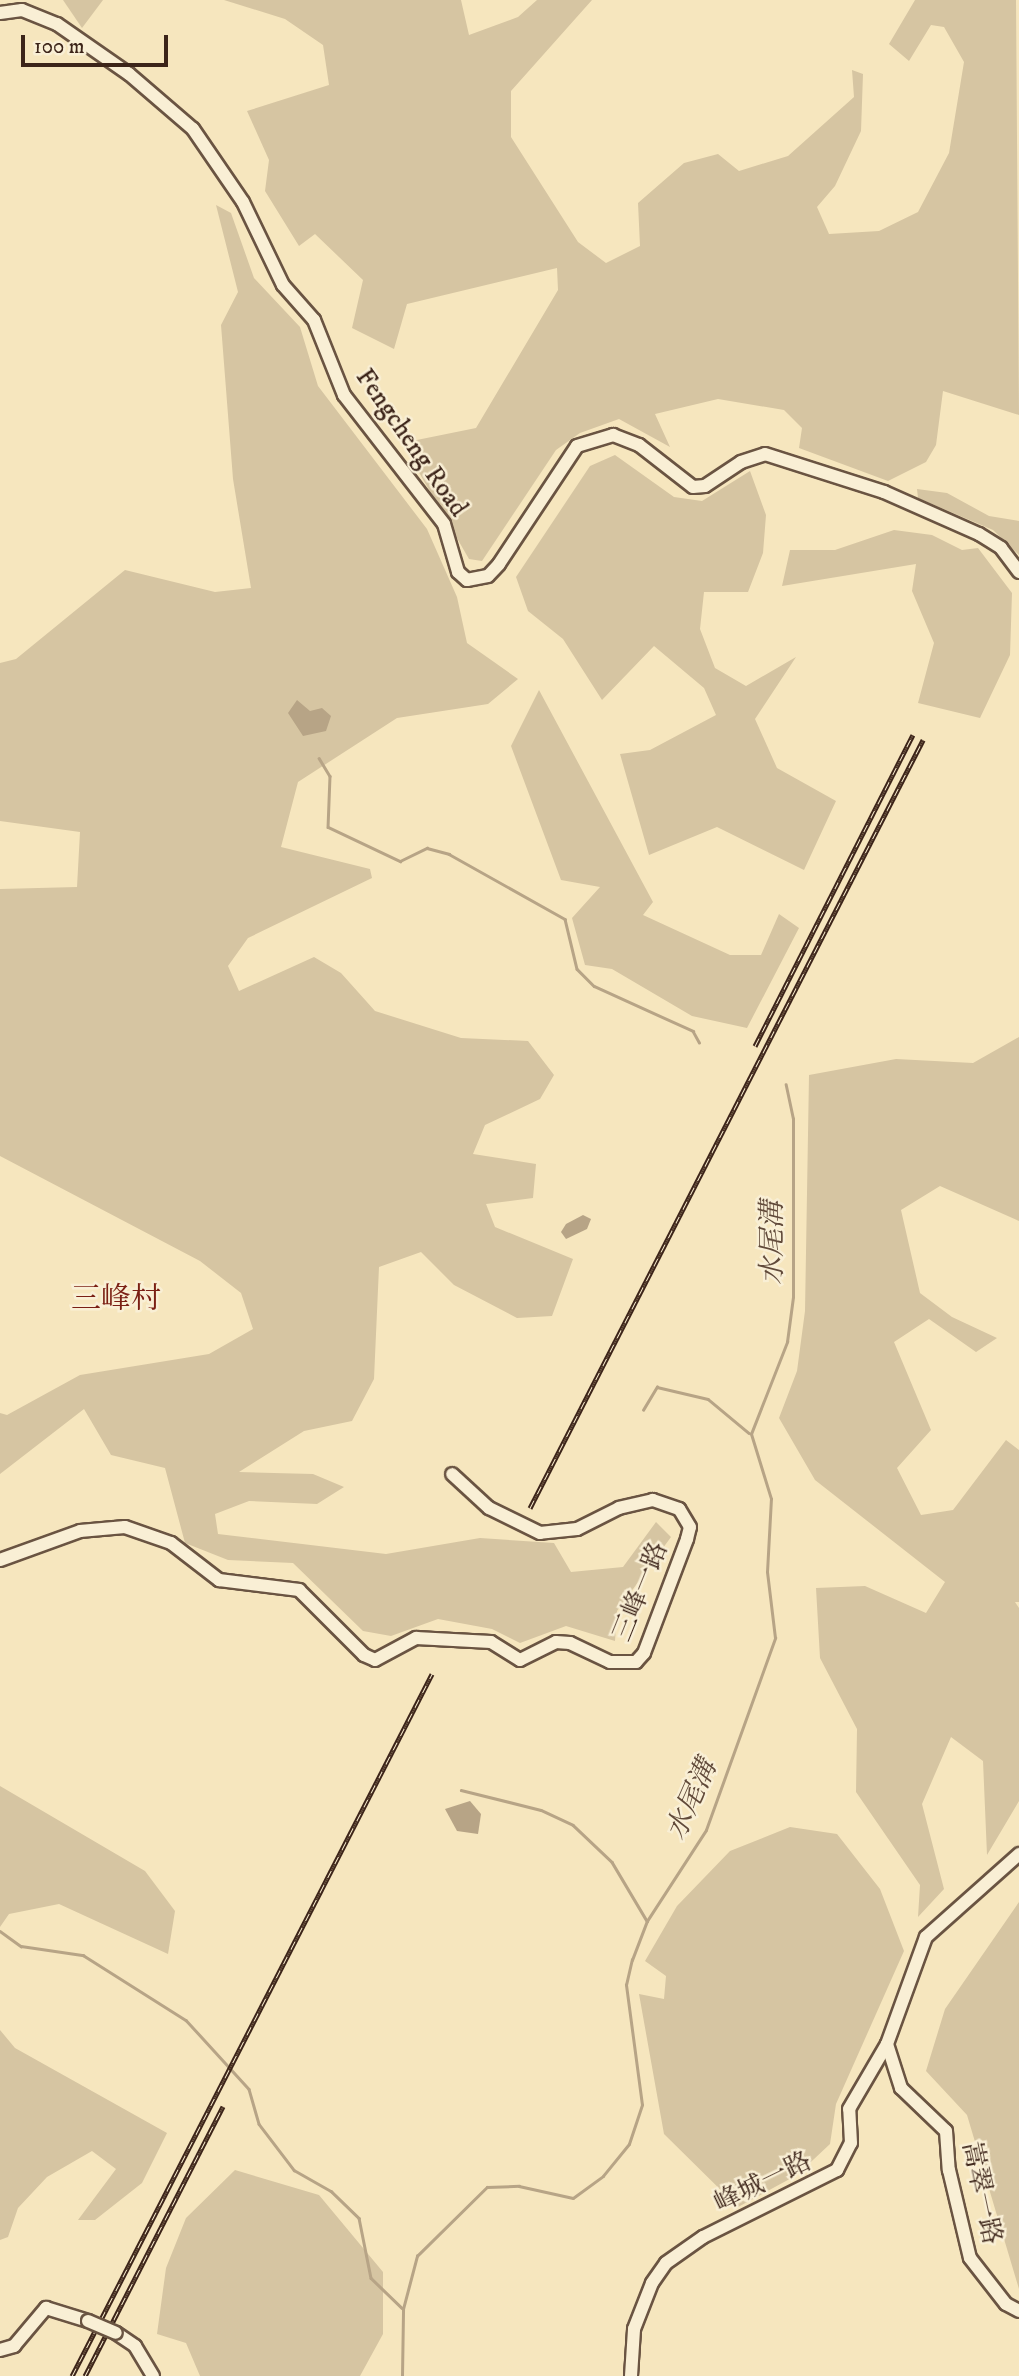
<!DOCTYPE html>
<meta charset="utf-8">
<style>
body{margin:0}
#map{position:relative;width:1019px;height:2376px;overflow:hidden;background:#f6e6be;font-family:"IM FELL DW Pica","Noto Serif TC",serif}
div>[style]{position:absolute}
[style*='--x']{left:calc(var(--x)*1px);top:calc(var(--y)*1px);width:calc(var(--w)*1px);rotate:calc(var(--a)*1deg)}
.green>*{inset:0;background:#d6c5a2}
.water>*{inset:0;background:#b7a486}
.stream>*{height:2.5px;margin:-1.25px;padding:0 1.25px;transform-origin:1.25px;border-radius:1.25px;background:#b7a486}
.roads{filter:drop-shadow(2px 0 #6a5442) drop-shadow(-2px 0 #6a5442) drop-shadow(0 2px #6a5442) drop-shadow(0 -2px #6a5442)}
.minor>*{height:12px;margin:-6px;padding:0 6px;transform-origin:6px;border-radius:6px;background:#f9efd5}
.rail>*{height:5px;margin-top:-2.5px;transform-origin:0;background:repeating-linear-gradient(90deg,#f9efd5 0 8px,#3c2419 0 16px);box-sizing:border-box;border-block:2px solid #3c2419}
.bridges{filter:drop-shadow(2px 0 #6a5442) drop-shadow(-2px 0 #6a5442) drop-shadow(0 2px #6a5442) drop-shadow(0 -2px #6a5442)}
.minor-bridge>*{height:12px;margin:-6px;padding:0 6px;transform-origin:6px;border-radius:6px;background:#f9efd5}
span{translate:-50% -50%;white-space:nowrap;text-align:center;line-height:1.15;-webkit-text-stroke:5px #f9efd5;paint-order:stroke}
.street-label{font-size:26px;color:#3c2419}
.water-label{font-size:28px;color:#614a3a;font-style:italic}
.quarter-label{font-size:30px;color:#7a1f14}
.scale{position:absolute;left:21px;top:35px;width:147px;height:32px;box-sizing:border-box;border:4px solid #3c2419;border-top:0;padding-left:9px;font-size:21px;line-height:24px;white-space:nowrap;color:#3c2419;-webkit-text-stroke:5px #f9efd5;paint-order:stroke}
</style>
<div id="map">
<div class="green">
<i style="clip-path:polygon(63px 0,103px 0,82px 28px)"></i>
<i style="clip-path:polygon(224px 0,461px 0,469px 35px,518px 17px,537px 0,592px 0,511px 91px,511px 137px,578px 242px,606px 263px,640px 246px,638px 203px,684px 163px,718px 154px,739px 171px,788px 156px,854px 97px,852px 70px,863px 74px,861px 131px,835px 186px,817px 207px,829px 234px,879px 231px,918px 212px,949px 153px,964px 62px,944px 27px,931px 25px,909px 61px,889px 44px,915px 0,1016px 0,1019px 415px,943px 391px,936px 445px,926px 462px,888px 481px,799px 448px,802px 428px,784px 410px,718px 399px,655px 414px,670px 447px,619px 419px,580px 433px,556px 450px,482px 561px,469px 559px,402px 443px,476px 428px,558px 290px,557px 268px,407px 304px,394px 349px,352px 328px,363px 280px,315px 234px,299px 246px,265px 191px,269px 160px,247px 111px,329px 85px,323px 45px,285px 19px)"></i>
<i style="clip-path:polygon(216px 205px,231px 213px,254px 278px,300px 327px,318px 386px,427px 529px,457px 597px,467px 643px,518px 679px,488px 704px,397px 718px,298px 782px,281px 847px,370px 869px,372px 878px,248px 938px,228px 966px,239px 991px,314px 957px,341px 973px,375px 1011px,461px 1038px,528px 1041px,554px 1075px,540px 1099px,485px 1125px,473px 1154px,536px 1164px,533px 1198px,486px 1204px,495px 1227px,573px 1259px,552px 1316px,517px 1318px,454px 1285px,421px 1252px,379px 1267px,374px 1379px,352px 1421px,304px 1431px,239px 1472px,313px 1474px,344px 1487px,317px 1504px,249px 1501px,215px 1514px,218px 1534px,386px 1554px,480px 1538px,554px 1543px,571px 1572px,623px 1567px,656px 1522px,671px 1537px,617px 1611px,615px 1641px,566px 1626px,520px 1643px,492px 1629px,438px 1619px,391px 1636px,363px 1631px,293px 1563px,228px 1560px,185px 1543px,165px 1468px,111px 1455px,84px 1409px,0 1474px,0 1413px,7px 1415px,80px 1375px,209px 1354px,253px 1329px,241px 1293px,200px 1261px,0 1156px,0 889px,77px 887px,80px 832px,0 821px,0 663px,16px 659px,125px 570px,215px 592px,251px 588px,233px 479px,221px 325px,238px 292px)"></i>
<i style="clip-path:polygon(615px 455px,674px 497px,702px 501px,750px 471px,766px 515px,763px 553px,748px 592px,704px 592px,700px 629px,715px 668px,746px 686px,796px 657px,755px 719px,777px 768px,836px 801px,804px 870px,717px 827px,649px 855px,620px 754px,650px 750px,716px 715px,704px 688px,654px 646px,602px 700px,563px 639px,528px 611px,516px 577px,590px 466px)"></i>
<i style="clip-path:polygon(917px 489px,947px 493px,989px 516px,1019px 521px,1019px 555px,993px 530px,918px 498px)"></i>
<i style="clip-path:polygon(894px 530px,932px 535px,962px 550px,978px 548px,1012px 593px,1010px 655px,980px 718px,918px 703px,934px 643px,912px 591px,916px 564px,782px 586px,790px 550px,835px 550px)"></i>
<i style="clip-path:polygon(539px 690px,653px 902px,643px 915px,730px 955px,761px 955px,779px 914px,799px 928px,747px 1028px,692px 1016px,612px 969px,585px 965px,572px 918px,600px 887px,561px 880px,511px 746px)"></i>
<i style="clip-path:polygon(1019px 1037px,1019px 1221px,940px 1186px,901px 1210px,920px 1293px,952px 1317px,997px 1338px,976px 1352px,929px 1319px,894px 1342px,931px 1430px,897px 1468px,921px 1515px,953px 1510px,1006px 1440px,1019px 1450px,1019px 1602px,1015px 1602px,1019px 1608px,1019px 1801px,987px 1855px,983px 1761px,951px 1737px,922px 1804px,944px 1889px,918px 1917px,920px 1885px,856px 1792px,857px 1729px,820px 1658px,816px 1588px,865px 1586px,926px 1613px,945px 1582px,815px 1480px,779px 1418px,797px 1371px,805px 1311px,809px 1075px,896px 1059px,973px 1063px)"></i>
<i style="clip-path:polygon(0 1786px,145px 1871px,175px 1911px,168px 1954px,59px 1904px,9px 1914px,0 1927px)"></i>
<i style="clip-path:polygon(790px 1827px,837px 1834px,880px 1889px,904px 1951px,836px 2104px,830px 2144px,797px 2175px,738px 2207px,664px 2134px,639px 1994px,664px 1999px,666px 1976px,645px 1961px,677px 1906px,730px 1851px)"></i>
<i style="clip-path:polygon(1019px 1902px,1019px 2289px,967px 2115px,926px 2071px,945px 2009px)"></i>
<i style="clip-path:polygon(0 2030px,15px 2048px,167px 2133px,142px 2183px,95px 2220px,78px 2220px,116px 2169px,92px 2151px,47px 2177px,18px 2208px,8px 2237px,0 2240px)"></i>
<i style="clip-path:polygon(235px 2170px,319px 2195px,383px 2272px,383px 2334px,360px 2376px,200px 2376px,186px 2343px,157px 2334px,166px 2268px,186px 2218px)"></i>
</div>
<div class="water">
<i style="clip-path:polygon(297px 700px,310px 711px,322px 708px,331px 716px,326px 731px,303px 736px,288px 713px)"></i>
<i style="clip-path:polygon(583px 1215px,591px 1219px,587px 1229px,566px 1239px,561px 1232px,566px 1224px)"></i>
<i style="clip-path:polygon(470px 1801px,481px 1814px,478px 1834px,457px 1831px,445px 1809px)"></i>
</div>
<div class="stream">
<i style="--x:319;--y:758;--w:21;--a:59"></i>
<i style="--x:330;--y:776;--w:51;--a:92.2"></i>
<i style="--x:328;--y:827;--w:80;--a:25.3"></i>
<i style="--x:400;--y:861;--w:30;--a:-26"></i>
<i style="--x:427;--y:848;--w:23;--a:15"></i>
<i style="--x:449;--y:854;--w:133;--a:29.3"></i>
<i style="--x:565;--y:919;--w:51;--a:76.5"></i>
<i style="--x:577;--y:969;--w:24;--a:45"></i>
<i style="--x:594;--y:986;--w:109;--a:24.4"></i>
<i style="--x:693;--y:1031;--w:13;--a:61"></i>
<i style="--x:643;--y:1410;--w:27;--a:-59"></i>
<i style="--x:657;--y:1387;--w:52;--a:13.2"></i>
<i style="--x:708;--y:1399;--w:53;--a:39.7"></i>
<i style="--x:461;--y:1790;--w:82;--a:14"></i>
<i style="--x:541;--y:1810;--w:35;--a:25"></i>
<i style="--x:573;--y:1825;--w:54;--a:43.5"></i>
<i style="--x:612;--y:1862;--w:69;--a:59.3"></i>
<i style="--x:0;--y:1931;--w:26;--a:36"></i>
<i style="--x:21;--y:1946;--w:63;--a:8.3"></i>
<i style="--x:83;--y:1955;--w:122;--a:32.3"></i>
<i style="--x:186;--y:2020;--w:93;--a:47.6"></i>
<i style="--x:249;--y:2089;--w:36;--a:74"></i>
<i style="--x:259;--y:2124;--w:58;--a:52.7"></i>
<i style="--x:294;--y:2170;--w:43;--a:29.6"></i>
<i style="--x:331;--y:2191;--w:39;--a:44"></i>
<i style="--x:359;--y:2218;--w:61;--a:78.7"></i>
<i style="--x:371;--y:2278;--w:43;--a:44.1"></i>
<i style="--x:402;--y:2376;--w:67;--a:-89.1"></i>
<i style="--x:403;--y:2309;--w:55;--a:-75.2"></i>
<i style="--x:417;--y:2256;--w:98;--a:-44.6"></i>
<i style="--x:487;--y:2187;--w:32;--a:-2"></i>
<i style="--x:519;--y:2186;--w:55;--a:12.5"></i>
<i style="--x:573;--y:2198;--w:37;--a:-36"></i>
<i style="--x:603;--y:2176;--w:41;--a:-50.9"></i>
<i style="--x:629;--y:2144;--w:41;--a:-71.6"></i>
<i style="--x:642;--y:2105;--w:121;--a:-97.6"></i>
<i style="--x:626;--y:1985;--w:26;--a:-77"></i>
<i style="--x:632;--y:1960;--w:42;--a:-69"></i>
<i style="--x:647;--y:1921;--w:108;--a:-57"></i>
<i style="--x:706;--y:1830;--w:204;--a:-70.2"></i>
<i style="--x:775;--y:1638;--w:66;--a:-96.9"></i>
<i style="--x:767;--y:1572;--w:73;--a:-86.9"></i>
<i style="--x:771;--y:1499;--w:68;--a:-107.1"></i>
<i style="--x:751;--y:1434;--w:99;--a:-68.6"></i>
<i style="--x:787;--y:1342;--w:45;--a:-82.4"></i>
<i style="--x:793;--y:1297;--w:178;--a:-90"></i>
<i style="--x:793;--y:1119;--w:35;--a:-102"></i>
</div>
<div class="roads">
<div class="minor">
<i style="--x:0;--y:13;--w:22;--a:-8"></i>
<i style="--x:22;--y:10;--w:38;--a:22"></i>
<i style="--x:57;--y:24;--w:88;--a:34.8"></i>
<i style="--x:129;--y:74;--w:84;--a:40.7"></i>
<i style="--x:193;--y:129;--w:88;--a:55.6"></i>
<i style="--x:243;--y:202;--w:92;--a:64.3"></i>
<i style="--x:283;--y:285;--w:47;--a:48.5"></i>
<i style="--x:314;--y:320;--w:81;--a:68.2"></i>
<i style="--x:344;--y:395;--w:163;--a:52.2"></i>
<i style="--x:444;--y:524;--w:50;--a:73.7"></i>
<i style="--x:458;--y:572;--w:12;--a:42"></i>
<i style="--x:467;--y:580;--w:21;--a:-11"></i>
<i style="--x:488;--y:576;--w:16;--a:-47"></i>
<i style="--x:499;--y:564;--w:141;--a:-56.5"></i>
<i style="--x:577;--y:446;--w:38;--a:-17"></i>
<i style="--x:613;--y:435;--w:28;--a:21"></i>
<i style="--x:639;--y:445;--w:68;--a:37.9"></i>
<i style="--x:693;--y:487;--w:12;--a:-5"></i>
<i style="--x:705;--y:486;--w:43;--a:-33.7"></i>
<i style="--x:741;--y:462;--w:25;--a:-18"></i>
<i style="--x:765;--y:454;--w:125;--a:17.7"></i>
<i style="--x:884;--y:492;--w:104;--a:23.9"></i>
<i style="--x:979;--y:534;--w:26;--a:32"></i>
<i style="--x:1001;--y:548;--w:30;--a:53"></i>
<i style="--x:0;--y:1560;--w:85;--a:-19.9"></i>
<i style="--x:80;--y:1531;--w:45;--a:-5.1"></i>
<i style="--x:125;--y:1527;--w:49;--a:19.2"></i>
<i style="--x:171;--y:1543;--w:61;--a:37.6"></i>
<i style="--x:219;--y:1580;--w:81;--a:7.1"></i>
<i style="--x:299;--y:1590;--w:92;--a:45"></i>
<i style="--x:364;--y:1655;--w:12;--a:24"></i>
<i style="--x:375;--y:1660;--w:47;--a:-28.2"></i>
<i style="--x:416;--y:1638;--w:75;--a:3.1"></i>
<i style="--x:491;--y:1642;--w:34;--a:32"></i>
<i style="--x:520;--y:1660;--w:40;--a:-26.6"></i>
<i style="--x:556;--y:1642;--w:14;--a:4"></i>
<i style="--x:570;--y:1643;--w:44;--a:25.4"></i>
<i style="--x:610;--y:1662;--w:26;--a:0"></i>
<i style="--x:636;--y:1662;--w:12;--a:-48"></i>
<i style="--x:644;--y:1653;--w:122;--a:-69.3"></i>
<i style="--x:687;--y:1539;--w:12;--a:-76"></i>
<i style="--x:690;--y:1527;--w:21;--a:-121"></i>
<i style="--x:679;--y:1509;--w:28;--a:-161"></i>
<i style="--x:653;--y:1500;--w:35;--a:167"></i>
<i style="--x:619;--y:1508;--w:47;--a:153.4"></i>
<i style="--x:577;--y:1529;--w:37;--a:174"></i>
<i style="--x:540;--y:1533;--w:57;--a:-153.9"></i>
<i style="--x:489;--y:1508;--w:50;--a:-137.4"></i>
<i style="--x:887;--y:2044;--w:46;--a:72.3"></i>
<i style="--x:901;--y:2088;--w:62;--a:43.7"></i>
<i style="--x:946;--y:2131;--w:39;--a:86"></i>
<i style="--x:949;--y:2170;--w:90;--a:76.6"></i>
<i style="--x:970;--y:2258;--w:58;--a:52"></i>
<i style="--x:1006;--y:2304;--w:15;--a:28"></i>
<i style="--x:116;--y:2333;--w:23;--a:34"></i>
<i style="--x:135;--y:2346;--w:35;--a:59"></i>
<i style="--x:0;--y:2350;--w:15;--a:-16"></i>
<i style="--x:14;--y:2346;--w:50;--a:-49.9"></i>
<i style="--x:46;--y:2308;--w:44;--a:17.2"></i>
<i style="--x:631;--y:2376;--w:47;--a:-86.3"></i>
<i style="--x:634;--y:2329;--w:49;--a:-68.6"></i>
<i style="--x:652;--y:2283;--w:24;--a:-55"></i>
<i style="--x:666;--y:2263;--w:45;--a:-35.1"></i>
<i style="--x:703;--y:2237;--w:150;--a:-26.6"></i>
<i style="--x:837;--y:2170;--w:30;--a:-63"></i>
<i style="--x:851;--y:2143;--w:34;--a:-93"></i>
<i style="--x:849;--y:2109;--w:75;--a:-59.7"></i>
<i style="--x:887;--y:2044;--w:114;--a:-70"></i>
<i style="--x:926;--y:1937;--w:125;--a:-41.7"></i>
</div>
</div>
<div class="rail">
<i style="--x:755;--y:1046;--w:349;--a:-63.1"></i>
<i style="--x:530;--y:1508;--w:863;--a:-62.9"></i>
<i style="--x:72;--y:2376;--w:789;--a:-62.85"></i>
<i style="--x:85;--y:2376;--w:303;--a:-62.9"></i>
</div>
<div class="bridges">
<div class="minor-bridge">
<i style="--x:88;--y:2321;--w:30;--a:23"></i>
</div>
</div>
<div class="street-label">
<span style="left:411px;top:443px;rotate:55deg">Fengcheng Road</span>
<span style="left:641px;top:1592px;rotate:-68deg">三峰一路</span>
<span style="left:763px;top:2183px;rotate:-26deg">峰城一路</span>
<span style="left:981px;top:2193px;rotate:78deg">嵩翠一路</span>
</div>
<div class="water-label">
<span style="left:773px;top:1243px;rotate:-90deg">水尾溝</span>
<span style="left:692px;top:1800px;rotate:-66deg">水尾溝</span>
</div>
<div class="quarter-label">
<span style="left:116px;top:1300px">三峰村</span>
</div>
<div class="scale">100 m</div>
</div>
